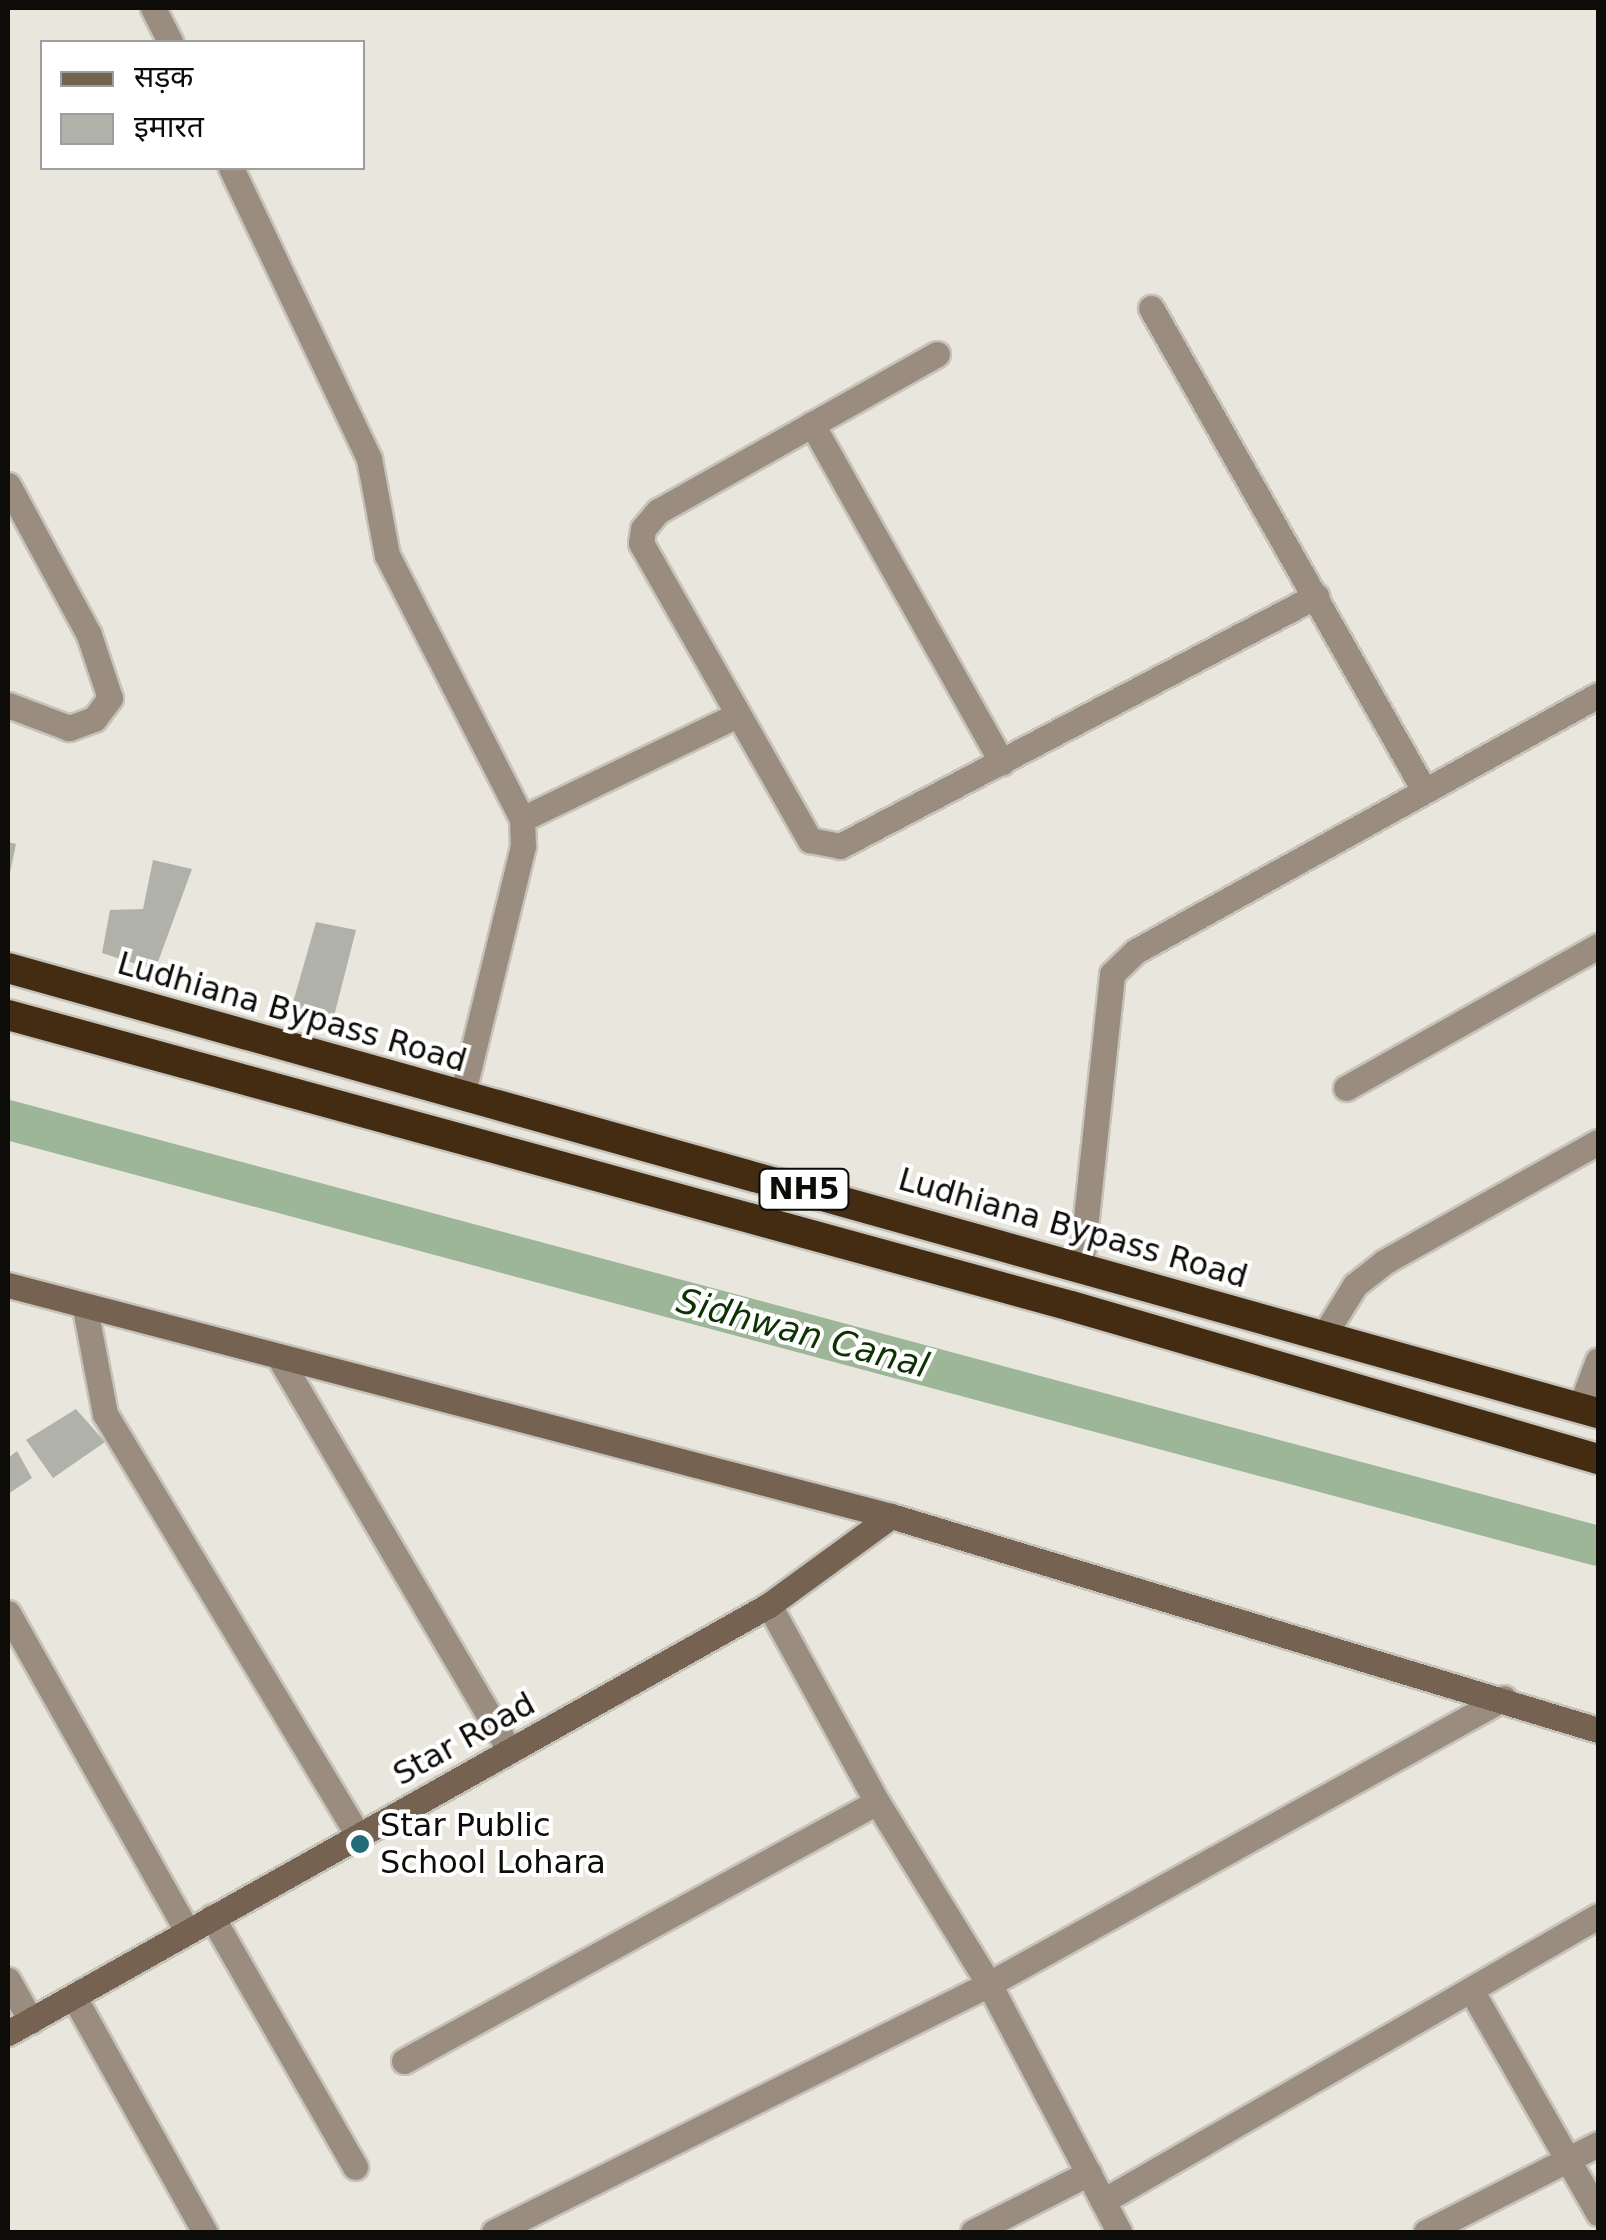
<!DOCTYPE html>
<meta charset="utf-8">
<style>
body{margin:0}
#map{position:relative;width:1606px;height:2240px;overflow:hidden;background:#e9e6dd;font-family:"DejaVu Sans","Noto Sans Devanagari",sans-serif}
div>[style]{position:absolute}
[style*='--x']{left:calc(var(--x)*1px);top:calc(var(--y)*1px);width:calc(var(--w)*1px);rotate:calc(var(--a)*1deg)}
.canal>*{height:40px;margin:-20px;padding:0 20px;transform-origin:20px;border-radius:20px;background:#9db697}
.building>*{inset:0;background:#b0b2a9}
.roads{filter:drop-shadow(2px 0 #c6c3bb) drop-shadow(-2px 0 #c6c3bb) drop-shadow(0 2px #c6c3bb) drop-shadow(0 -2px #c6c3bb)}
.street>*{height:25px;margin:-12.5px;padding:0 12.5px;transform-origin:12.5px;border-radius:12.5px;background:#9a8d80}
.secondary>*{height:25px;margin:-12.5px;padding:0 12.5px;transform-origin:12.5px;border-radius:12.5px;background:#756251}
.highway>*{height:30px;margin:-15px;padding:0 15px;transform-origin:15px;border-radius:15px;background:#442c12}
.dots>*{width:28px;height:28px;translate:-50% -50%;box-sizing:border-box;border:5px solid #fff;border-radius:50%}
span{translate:-50% -50%;white-space:nowrap;text-align:center;line-height:1.15;-webkit-text-stroke:8px #fff;paint-order:stroke}
.shield-label span{padding:2px 8px;background:#fff;border:2px solid;border-radius:8px;-webkit-text-stroke-width:0}
.shield-label{font-size:30px;color:#0d0c09;font-weight:700}
.street-label{font-size:32px;color:#0d0c09}
.poi-label{font-size:32px;color:#0d0c09}
.left{translate:0 -50%;text-align:left}
.water-label{font-size:35px;color:#0f3204;font-style:italic}
.frame{position:absolute;inset:0;border:10px solid #0d0c09;pointer-events:none}
.legend{position:absolute;left:40px;top:40px;width:325px;height:130px;box-sizing:border-box;background:#fff;border:2px solid #9e9e9d;margin:0;padding:12px 18px;list-style:none;font-size:30px;color:#0d0c09}
.legend li{display:flex;align-items:center;gap:20px;height:50px}
.legend b{width:50px;border:2px solid #9e9e9d}
</style>
<div id="map">
<div class="canal">
<i style="--x:8;--y:1120;--w:1646;--a:15"></i>
</div>
<div class="building">
<i style="clip-path:polygon(8px 842px,16px 844px,9px 878px,8px 878px)"></i>
<i style="clip-path:polygon(153px 860px,192px 869px,155px 970px,102px 953px,110px 910px,143px 909px)"></i>
<i style="clip-path:polygon(316px 922px,356px 930px,332px 1024px,290px 1013px)"></i>
<i style="clip-path:polygon(76px 1409px,105px 1442px,53px 1478px,26px 1440px)"></i>
<i style="clip-path:polygon(17px 1451px,32px 1478px,8px 1494px,8px 1458px)"></i>
</div>
<div class="roads">
<div class="street">
<i style="--x:153;--y:8;--w:38;--a:63"></i>
<i style="--x:231;--y:168;--w:322;--a:64.6"></i>
<i style="--x:369;--y:459;--w:98;--a:79.4"></i>
<i style="--x:387;--y:555;--w:297;--a:62.9"></i>
<i style="--x:522;--y:819;--w:27;--a:88"></i>
<i style="--x:523;--y:846;--w:257;--a:103.7"></i>
<i style="--x:1151;--y:308;--w:554;--a:60.47"></i>
<i style="--x:937;--y:354;--w:320;--a:150.6"></i>
<i style="--x:658;--y:511;--w:23;--a:130"></i>
<i style="--x:643;--y:529;--w:14;--a:98"></i>
<i style="--x:641;--y:543;--w:342;--a:60.4"></i>
<i style="--x:810;--y:840;--w:31;--a:11"></i>
<i style="--x:840;--y:846;--w:538;--a:-27.71"></i>
<i style="--x:812;--y:424;--w:388;--a:60.7"></i>
<i style="--x:8;--y:485;--w:170;--a:61.6"></i>
<i style="--x:89;--y:635;--w:66;--a:71.6"></i>
<i style="--x:110;--y:698;--w:26;--a:127"></i>
<i style="--x:94;--y:719;--w:27;--a:160"></i>
<i style="--x:69;--y:728;--w:65;--a:-159.3"></i>
<i style="--x:522;--y:819;--w:239;--a:-25.8"></i>
<i style="--x:1346;--y:1088;--w:289;--a:-29.4"></i>
<i style="--x:1081;--y:1265;--w:293;--a:-83.9"></i>
<i style="--x:1112;--y:974;--w:33;--a:-44"></i>
<i style="--x:1136;--y:951;--w:528;--a:-28.99"></i>
<i style="--x:85;--y:1308;--w:108;--a:79.3"></i>
<i style="--x:105;--y:1414;--w:491;--a:59"></i>
<i style="--x:1324;--y:1335;--w:59;--a:-58.2"></i>
<i style="--x:1355;--y:1285;--w:37;--a:-38"></i>
<i style="--x:1384;--y:1262;--w:245;--a:-29.3"></i>
<i style="--x:280;--y:1359;--w:453;--a:59.6"></i>
<i style="--x:1580;--y:1408;--w:51;--a:-69.4"></i>
<i style="--x:769;--y:1605;--w:225;--a:61.3"></i>
<i style="--x:877;--y:1802;--w:214;--a:58.4"></i>
<i style="--x:989;--y:1984;--w:280;--a:62.3"></i>
<i style="--x:8;--y:1613;--w:365;--a:60.6"></i>
<i style="--x:212;--y:1917;--w:288;--a:60.2"></i>
<i style="--x:8;--y:1980;--w:47;--a:60.7"></i>
<i style="--x:1471;--y:1990;--w:257;--a:60.3"></i>
<i style="--x:74;--y:1997;--w:269;--a:60.9"></i>
<i style="--x:404;--y:2061;--w:539;--a:-28.7"></i>
<i style="--x:1103;--y:2201;--w:571;--a:-29.93"></i>
<i style="--x:494;--y:2232;--w:554;--a:-26.61"></i>
<i style="--x:989;--y:1984;--w:589;--a:-29.05"></i>
<i style="--x:973;--y:2232;--w:130;--a:-27"></i>
<i style="--x:1426;--y:2232;--w:193;--a:-27.1"></i>
</div>
<div class="secondary">
<i style="--x:8;--y:1285;--w:913;--a:14.66"></i>
<i style="--x:891;--y:1516;--w:739;--a:16.84"></i>
<i style="--x:8;--y:2033;--w:873;--a:-29.35"></i>
<i style="--x:769;--y:1605;--w:151;--a:-36.1"></i>
</div>
<div class="highway">
<i style="--x:8;--y:968;--w:1651;--a:15.64"></i>
<i style="--x:8;--y:1015;--w:1102;--a:15.31"></i>
<i style="--x:1071;--y:1306;--w:549;--a:16.19"></i>
</div>
</div>
<div class="dots">
<i style="left:360px;top:1844px;background:#256c7a"></i>
</div>
<div class="shield-label">
<span style="left:804px;top:1189px">NH5</span>
</div>
<div class="street-label">
<span style="left:292px;top:1012px;rotate:16deg">Ludhiana Bypass Road</span>
<span style="left:1073px;top:1228px;rotate:16deg">Ludhiana Bypass Road</span>
<span style="left:464px;top:1739px;rotate:-29deg">Star Road</span>
</div>
<div class="poi-label">
<span class="left" style="left:380px;top:1844px">Star Public<br>School Lohara</span>
</div>
<div class="water-label">
<span style="left:803px;top:1333px;rotate:15deg">Sidhwan Canal</span>
</div>
<div class="frame"></div>
<ul class="legend">
<li><b style="height:12px;background:#756251"></b>सड़क</li>
<li><b style="height:28px;background:#b0b2a9"></b>इमारत</li>
</ul>
</div>
